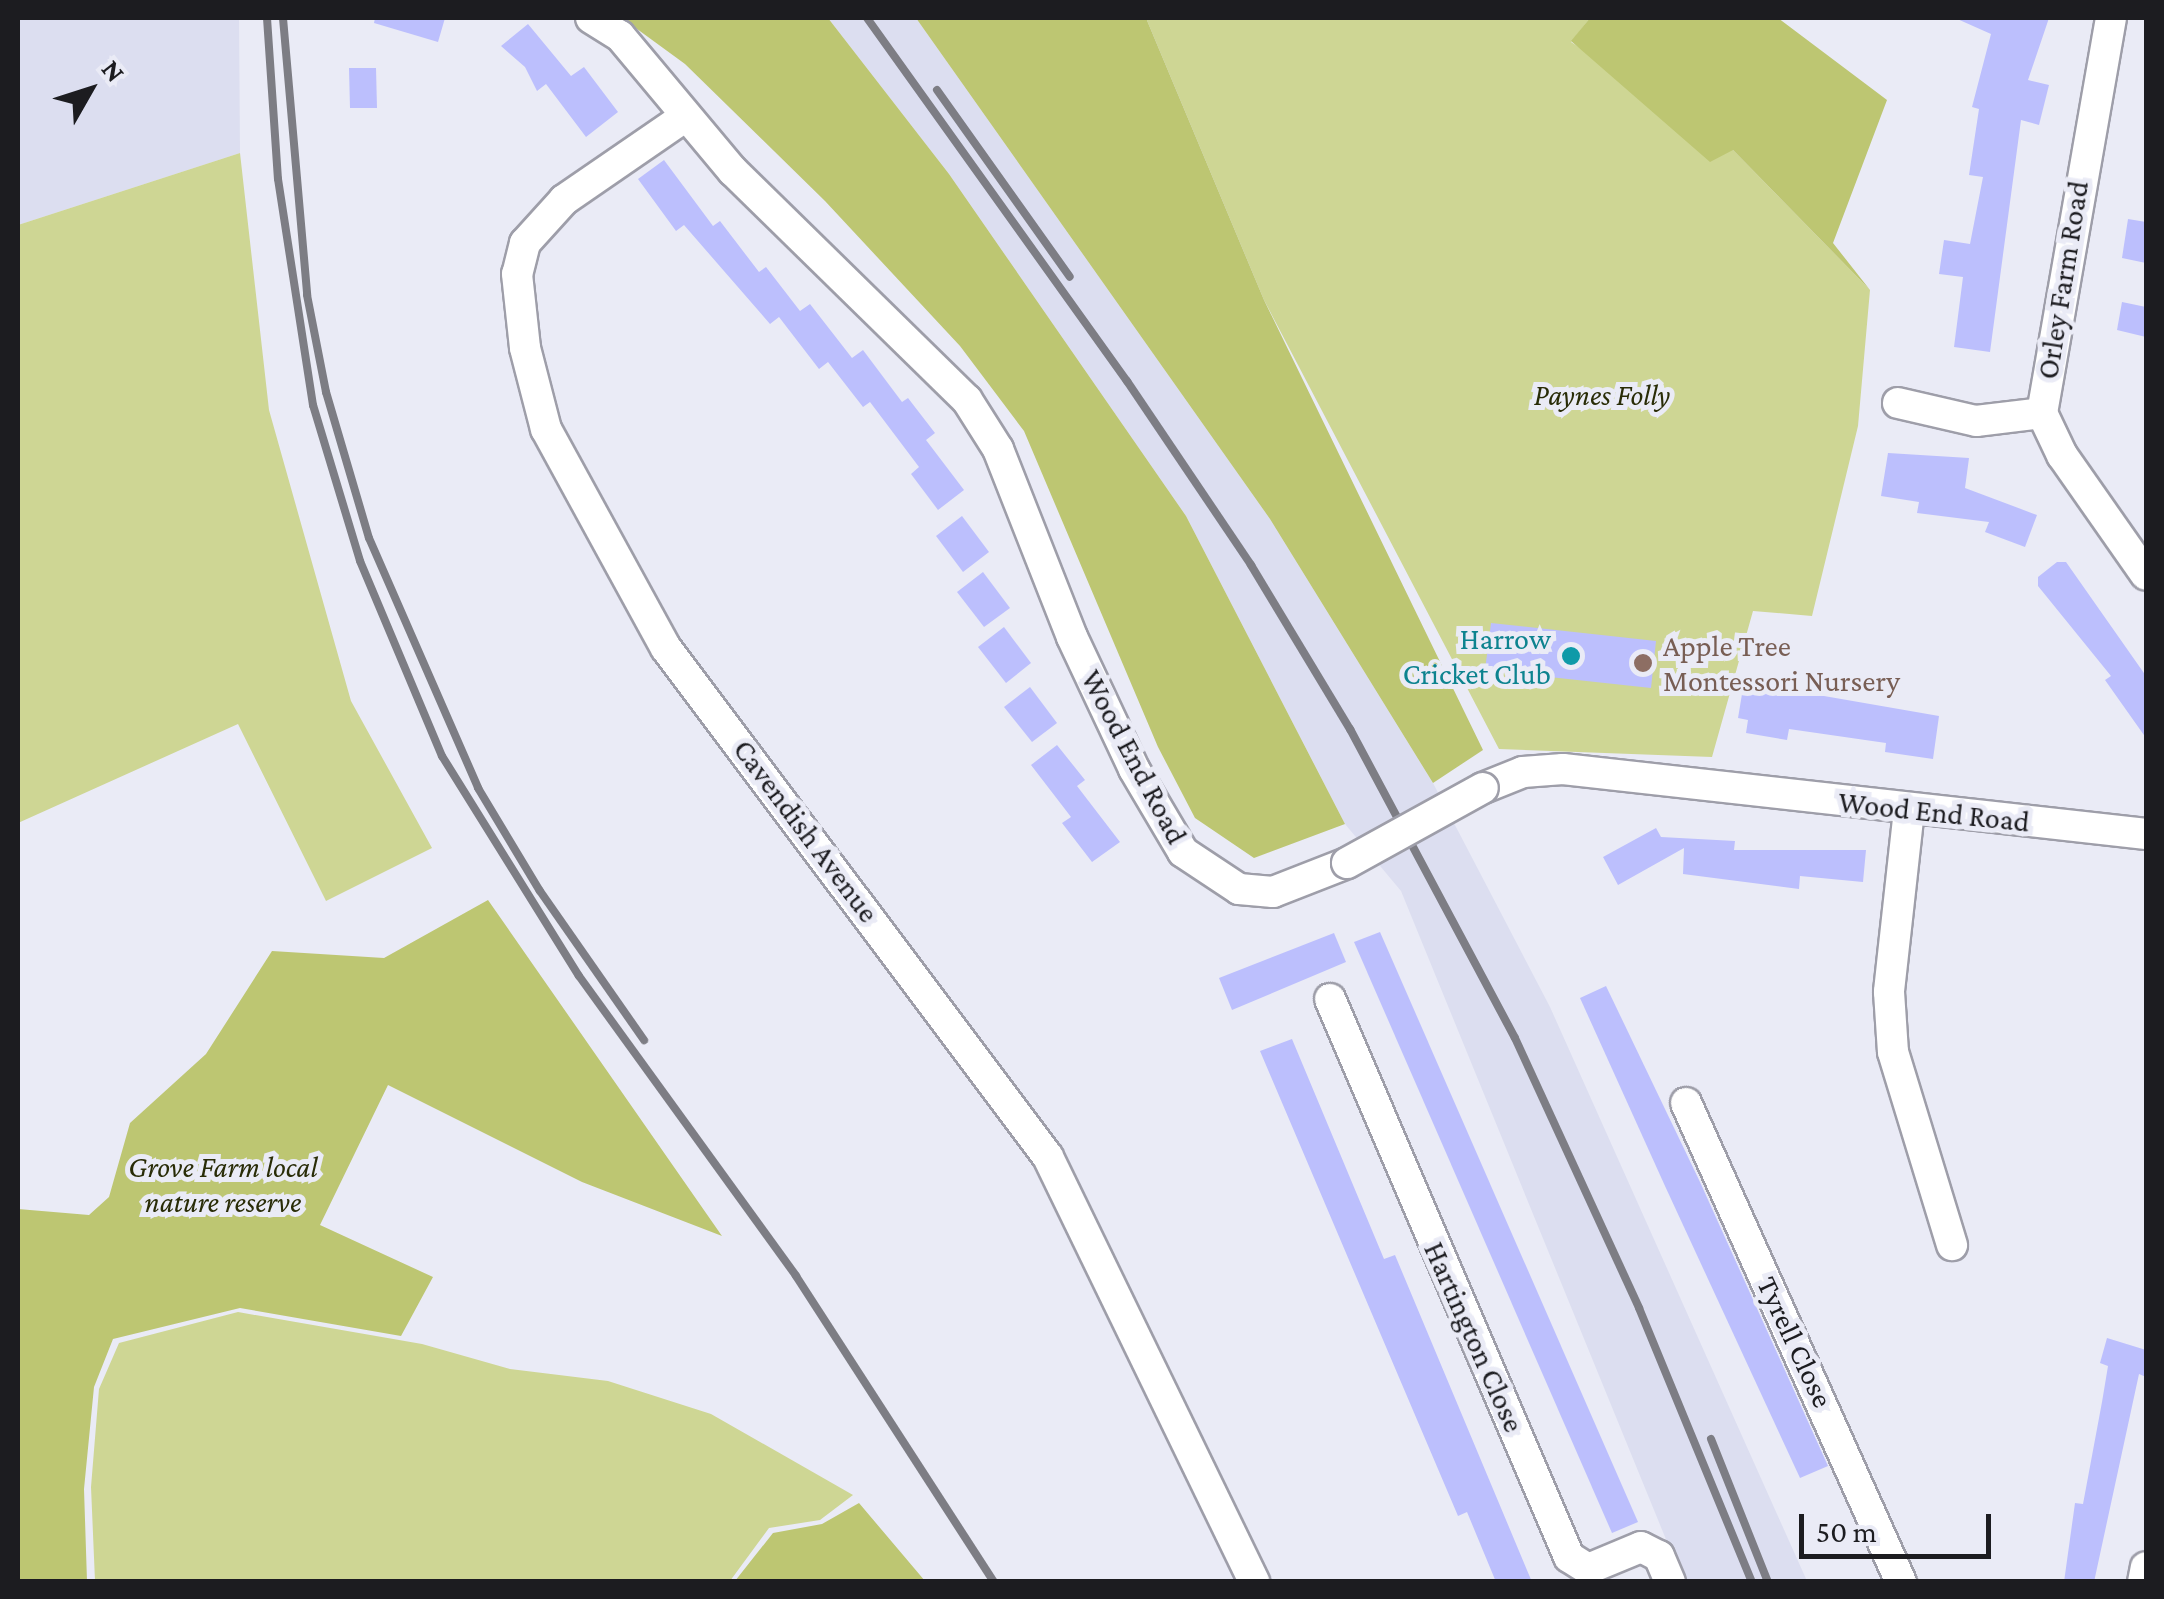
<!DOCTYPE html>
<style>
body{margin:0}
#map{position:relative;width:2164px;height:1599px;overflow:hidden;background:#eaebf6;font-family:"Crimson Pro",serif}
div>[style]{position:absolute}
[style*='--x']{left:calc(var(--x)*1px);top:calc(var(--y)*1px);width:calc(var(--w)*1px);rotate:calc(var(--a)*1deg)}
.built>*{inset:0;background:#dcdef0}
.green>*{inset:0;background:#ced694}
.forest>*{inset:0;background:#bdc672}
.building>*{inset:0;background:#bcbffd}
.roads{filter:drop-shadow(2px 0 #9e9ea9) drop-shadow(-2px 0 #9e9ea9) drop-shadow(0 2px #9e9ea9) drop-shadow(0 -2px #9e9ea9)}
.minor>*{height:30px;margin:-15px;padding:0 15px;transform-origin:15px;border-radius:15px;background:#fff}
.rail>*{height:8px;margin:-4px;padding:0 4px;transform-origin:4px;border-radius:4px;background:#7d7d84}
.bridges{filter:drop-shadow(2px 0 #9e9ea9) drop-shadow(-2px 0 #9e9ea9) drop-shadow(0 2px #9e9ea9) drop-shadow(0 -2px #9e9ea9)}
.minor-bridge>*{height:30px;margin:-15px;padding:0 15px;transform-origin:15px;border-radius:15px;background:#fff}
.dots>*{width:28px;height:28px;translate:-50% -50%;box-sizing:border-box;border:5px solid #eaebf6;border-radius:50%}
span{translate:-50% -50%;white-space:nowrap;text-align:center;line-height:1.15;-webkit-text-stroke:10px #eaebf6;paint-order:stroke}
.street-label{font-size:30px;color:#1c1c20}
.park-label{font-size:30px;color:#292c07;font-style:italic}
.culture-label{font-size:30px;color:#0d838f}
.right{translate:-100% -50%;text-align:right}
.education-label{font-size:30px;color:#785e54}
.left{translate:0 -50%;text-align:left}
.frame{position:absolute;inset:0;border:20px solid #1c1c20;pointer-events:none}
.north{position:absolute;left:40px;top:40px;width:100px;height:100px;-webkit-text-stroke:8px #eaebf6;paint-order:stroke;rotate:51deg;font-size:28px;font-weight:700;line-height:40px;text-align:center;color:#1c1c20}
.north::after{content:'';display:block;margin:auto;width:35px;height:45px;background:#1c1c20;clip-path:polygon(50% 0,100% 100%,50% 72%,0 100%)}
.scale{position:absolute;left:1799px;top:1514px;width:192px;height:45px;box-sizing:border-box;border:5px solid #1c1c20;border-top:0;padding-left:12px;font-size:30px;line-height:35px;white-space:nowrap;color:#1c1c20;-webkit-text-stroke:8px #eaebf6;paint-order:stroke}
</style>
<div id="map">
<div class="built">
<i style="clip-path:polygon(18px 18px,239px 18px,240px 153px,18px 225px)"></i>
<i style="clip-path:polygon(828px 18px,916px 18px,1270px 519px,1433px 783px,1550px 1007px,1807px 1581px,1683px 1581px,1401px 891px,1345px 824px,1186px 516px,949px 174px)"></i>
</div>
<div class="green">
<i style="clip-path:polygon(1146px 18px,1590px 18px,1571px 42px,1733px 150px,1870px 290px,1858px 426px,1812px 616px,1753px 611px,1712px 757px,1499px 749px,1264px 300px)"></i>
<i style="clip-path:polygon(240px 153px,269px 410px,351px 701px,432px 848px,326px 901px,238px 724px,18px 823px,18px 225px)"></i>
<i style="clip-path:polygon(238px 1312px,422px 1344px,510px 1369px,608px 1381px,711px 1414px,853px 1495px,820px 1520px,769px 1528px,730px 1581px,95px 1581px,91px 1487px,99px 1389px,119px 1343px)"></i>
</div>
<div class="forest">
<i style="clip-path:polygon(622px 18px,828px 18px,949px 174px,1186px 516px,1345px 824px,1254px 858px,1195px 818px,1158px 747px,1024px 431px,960px 346px,825px 201px,685px 64px)"></i>
<i style="clip-path:polygon(916px 18px,1146px 18px,1264px 300px,1483px 750px,1433px 783px,1270px 519px)"></i>
<i style="clip-path:polygon(1590px 18px,1778px 18px,1887px 100px,1833px 243px,1870px 290px,1733px 150px,1710px 162px,1571px 41px)"></i>
<i style="clip-path:polygon(488px 900px,722px 1236px,582px 1182px,388px 1085px,320px 1225px,433px 1277px,401px 1336px,240px 1308px,113px 1339px,94px 1387px,84px 1489px,87px 1581px,18px 1581px,18px 1209px,89px 1215px,109px 1197px,130px 1123px,206px 1054px,272px 951px,384px 958px)"></i>
<i style="clip-path:polygon(859px 1503px,925px 1581px,735px 1581px,773px 1533px,822px 1524px)"></i>
</div>
<div class="building">
<i style="clip-path:polygon(375px 18px,445px 18px,438px 42px,374px 23px)"></i>
<i style="clip-path:polygon(1955px 18px,2049px 18px,2028px 80px,2049px 85px,2039px 125px,2021px 120px,1990px 352px,1954px 347px,1963px 277px,1939px 274px,1944px 240px,1970px 244px,1983px 177px,1969px 175px,1979px 109px,1972px 107px,1991px 34px)"></i>
<i style="clip-path:polygon(528px 24px,571px 76px,584px 67px,618px 112px,586px 137px,546px 84px,537px 91px,525px 67px,501px 46px)"></i>
<i style="clip-path:polygon(349px 68px,376px 68px,377px 108px,350px 108px)"></i>
<i style="clip-path:polygon(664px 160px,713px 226px,720px 221px,759px 272px,766px 267px,800px 311px,810px 304px,852px 358px,863px 350px,902px 402px,908px 398px,935px 433px,926px 440px,964px 490px,938px 510px,911px 474px,919px 467px,870px 402px,863px 407px,828px 362px,819px 369px,779px 317px,770px 324px,684px 225px,676px 231px,638px 179px)"></i>
<i style="clip-path:polygon(2128px 219px,2146px 222px,2146px 263px,2122px 258px)"></i>
<i style="clip-path:polygon(2122px 302px,2146px 307px,2146px 337px,2117px 330px)"></i>
<i style="clip-path:polygon(1888px 453px,1969px 458px,1965px 488px,2037px 515px,2025px 547px,1985px 532px,1989px 522px,1917px 513px,1919px 502px,1881px 496px)"></i>
<i style="clip-path:polygon(962px 516px,989px 552px,963px 572px,936px 536px)"></i>
<i style="clip-path:polygon(2057px 562px,2066px 562px,2146px 676px,2146px 738px,2105px 680px,2111px 676px,2038px 586px,2038px 577px)"></i>
<i style="clip-path:polygon(983px 572px,1010px 608px,984px 627px,957px 592px)"></i>
<i style="clip-path:polygon(1491px 623px,1656px 641px,1651px 688px,1485px 670px)"></i>
<i style="clip-path:polygon(1004px 627px,1031px 663px,1006px 683px,978px 647px)"></i>
<i style="clip-path:polygon(1744px 682px,1939px 716px,1933px 759px,1885px 752px,1886px 743px,1789px 729px,1787px 740px,1746px 733px,1748px 720px,1738px 718px)"></i>
<i style="clip-path:polygon(1030px 687px,1057px 723px,1032px 742px,1004px 707px)"></i>
<i style="clip-path:polygon(1057px 745px,1085px 780px,1077px 786px,1120px 842px,1092px 862px,1062px 823px,1071px 817px,1031px 765px)"></i>
<i style="clip-path:polygon(1656px 828px,1661px 837px,1735px 841px,1734px 850px,1866px 850px,1863px 882px,1800px 876px,1799px 889px,1683px 874px,1684px 848px,1618px 885px,1603px 857px)"></i>
<i style="clip-path:polygon(1380px 932px,1638px 1522px,1612px 1533px,1354px 942px)"></i>
<i style="clip-path:polygon(1334px 933px,1346px 962px,1232px 1010px,1219px 978px)"></i>
<i style="clip-path:polygon(1606px 986px,1700px 1182px,1828px 1466px,1800px 1478px,1665px 1186px,1580px 998px)"></i>
<i style="clip-path:polygon(1292px 1039px,1384px 1259px,1395px 1255px,1532px 1582px,1496px 1582px,1467px 1512px,1458px 1516px,1260px 1051px)"></i>
<i style="clip-path:polygon(2107px 1338px,2146px 1350px,2146px 1377px,2139px 1374px,2094px 1582px,2064px 1582px,2075px 1503px,2083px 1504px,2102px 1402px,2108px 1366px,2100px 1363px)"></i>
</div>
<div class="roads">
<div class="minor">
<i style="--x:591;--y:18;--w:34;--a:32"></i>
<i style="--x:620;--y:36;--w:176;--a:50.1"></i>
<i style="--x:733;--y:171;--w:327;--a:44.4"></i>
<i style="--x:967;--y:400;--w:58;--a:57.7"></i>
<i style="--x:998;--y:449;--w:202;--a:68.5"></i>
<i style="--x:1072;--y:637;--w:146;--a:64.8"></i>
<i style="--x:1134;--y:769;--w:96;--a:59.4"></i>
<i style="--x:1183;--y:852;--w:67;--a:33.5"></i>
<i style="--x:1239;--y:889;--w:34;--a:5"></i>
<i style="--x:1273;--y:892;--w:79;--a:-21.4"></i>
<i style="--x:2111;--y:18;--w:401;--a:99.9"></i>
<i style="--x:2042;--y:413;--w:47;--a:64.5"></i>
<i style="--x:2062;--y:455;--w:146;--a:55"></i>
<i style="--x:686;--y:116;--w:148;--a:145.5"></i>
<i style="--x:564;--y:200;--w:58;--a:132.2"></i>
<i style="--x:525;--y:243;--w:32;--a:104"></i>
<i style="--x:517;--y:274;--w:74;--a:83.8"></i>
<i style="--x:525;--y:348;--w:84;--a:75.5"></i>
<i style="--x:546;--y:429;--w:250;--a:61.3"></i>
<i style="--x:666;--y:648;--w:636;--a:53.11"></i>
<i style="--x:1048;--y:1157;--w:472;--a:64.1"></i>
<i style="--x:1898;--y:403;--w:80;--a:13"></i>
<i style="--x:1976;--y:421;--w:66;--a:-6.9"></i>
<i style="--x:1483;--y:788;--w:43;--a:-21.8"></i>
<i style="--x:1523;--y:772;--w:40;--a:-4.3"></i>
<i style="--x:1563;--y:769;--w:587;--a:6.36"></i>
<i style="--x:1909;--y:810;--w:183;--a:96.3"></i>
<i style="--x:1889;--y:992;--w:60;--a:86.2"></i>
<i style="--x:1893;--y:1052;--w:202;--a:73"></i>
<i style="--x:1330;--y:999;--w:607;--a:66.81"></i>
<i style="--x:1569;--y:1557;--w:22;--a:32"></i>
<i style="--x:1588;--y:1569;--w:57;--a:-22.5"></i>
<i style="--x:1641;--y:1547;--w:20;--a:27"></i>
<i style="--x:1659;--y:1556;--w:28;--a:67"></i>
<i style="--x:1686;--y:1103;--w:525;--a:65.83"></i>
<i style="--x:2143;--y:1582;--w:15;--a:-79"></i>
</div>
</div>
<div class="rail">
<i style="--x:267;--y:18;--w:161;--a:86.1"></i>
<i style="--x:278;--y:179;--w:229;--a:81.2"></i>
<i style="--x:313;--y:405;--w:163;--a:73.2"></i>
<i style="--x:360;--y:561;--w:212;--a:67.2"></i>
<i style="--x:442;--y:756;--w:259;--a:58.1"></i>
<i style="--x:579;--y:976;--w:370;--a:54.1"></i>
<i style="--x:796;--y:1276;--w:364;--a:57.1"></i>
<i style="--x:283;--y:18;--w:278;--a:85"></i>
<i style="--x:307;--y:295;--w:99;--a:78.9"></i>
<i style="--x:326;--y:392;--w:152;--a:73.6"></i>
<i style="--x:369;--y:538;--w:273;--a:66.4"></i>
<i style="--x:478;--y:788;--w:120;--a:59"></i>
<i style="--x:540;--y:891;--w:182;--a:55.1"></i>
<i style="--x:867;--y:18;--w:447;--a:54.4"></i>
<i style="--x:1127;--y:381;--w:222;--a:56"></i>
<i style="--x:1251;--y:565;--w:192;--a:58.9"></i>
<i style="--x:1350;--y:729;--w:350;--a:61.9"></i>
<i style="--x:1515;--y:1038;--w:297;--a:65.3"></i>
<i style="--x:1639;--y:1308;--w:296;--a:67.6"></i>
<i style="--x:937;--y:90;--w:229;--a:54.6"></i>
<i style="--x:1711;--y:1439;--w:154;--a:68.3"></i>
</div>
<div class="bridges">
<div class="minor-bridge">
<i style="--x:1347;--y:863;--w:155;--a:-28.9"></i>
</div>
</div>
<div class="dots">
<i style="left:1571px;top:656px;background:#0f9aa8"></i>
<i style="left:1643px;top:663px;background:#8d6e63"></i>
</div>
<div class="street-label">
<span style="left:2063px;top:280px;rotate:-81deg">Orley Farm Road</span>
<span style="left:1134px;top:757px;rotate:62deg">Wood End Road</span>
<span style="left:1934px;top:812px;rotate:6deg">Wood End Road</span>
<span style="left:806px;top:831px;rotate:53deg">Cavendish Avenue</span>
<span style="left:1474px;top:1337px;rotate:66deg">Hartington Close</span>
<span style="left:1795px;top:1342px;rotate:65deg">Tyrell Close</span>
</div>
<div class="park-label">
<span style="left:1602px;top:395px">Paynes Folly</span>
<span style="left:223px;top:1184px">Grove Farm local<br>nature reserve</span>
</div>
<div class="culture-label">
<span class="right" style="left:1551px;top:656px">Harrow<br>Cricket Club</span>
</div>
<div class="education-label">
<span class="left" style="left:1663px;top:663px">Apple Tree<br>Montessori Nursery</span>
</div>
<div class="frame"></div>
<div class="north">N</div>
<div class="scale">50 m</div>
</div>
